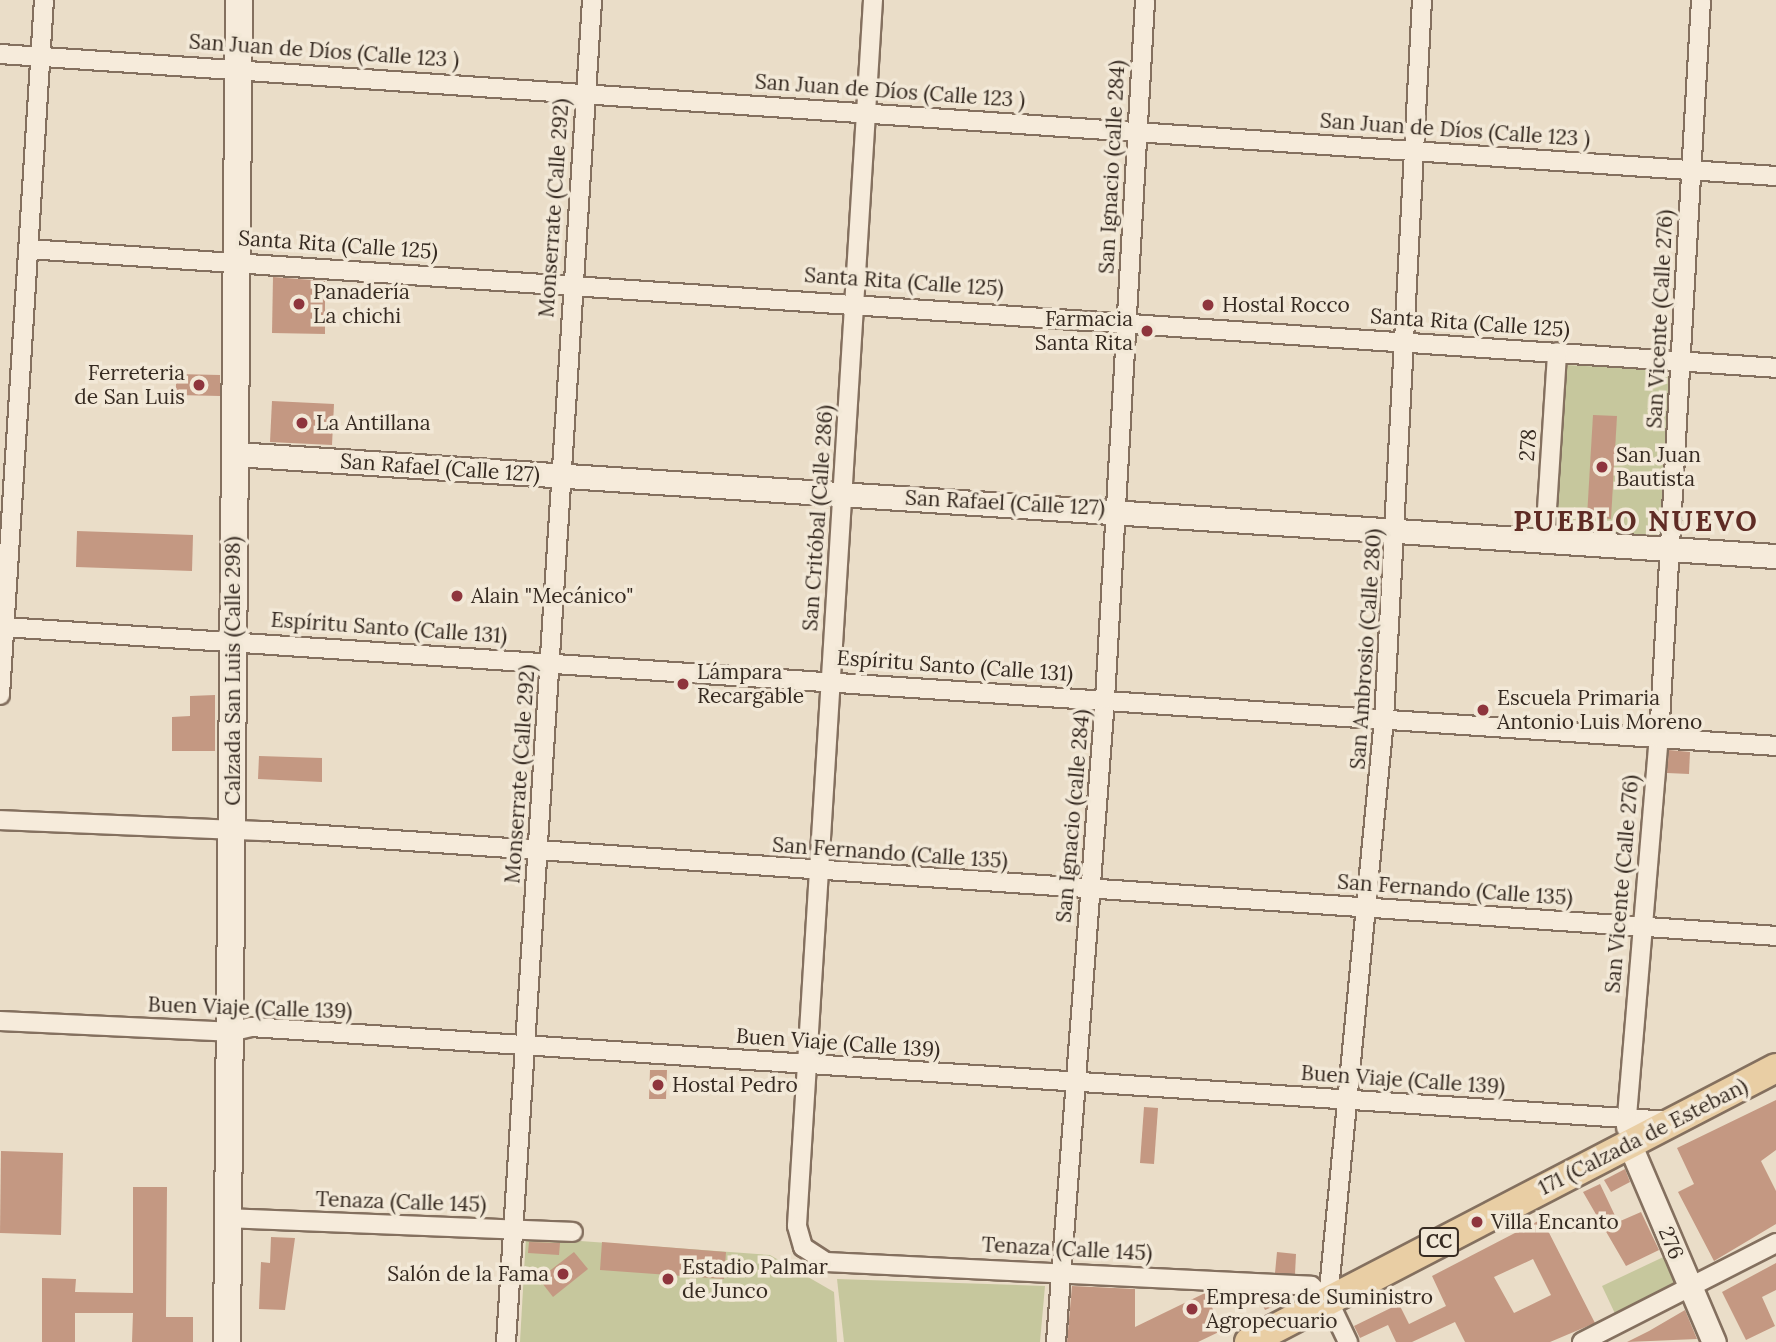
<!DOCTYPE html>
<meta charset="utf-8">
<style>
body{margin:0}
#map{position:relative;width:1776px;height:1342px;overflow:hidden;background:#eaddc8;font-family:Lora,serif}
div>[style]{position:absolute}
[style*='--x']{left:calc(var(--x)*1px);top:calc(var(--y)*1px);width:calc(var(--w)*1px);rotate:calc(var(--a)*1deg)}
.green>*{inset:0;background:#c6c79d}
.building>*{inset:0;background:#c49882}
.roads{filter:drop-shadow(2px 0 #84705f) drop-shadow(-2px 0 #84705f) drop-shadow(0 2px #84705f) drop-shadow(0 -2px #84705f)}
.minor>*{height:18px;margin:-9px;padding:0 9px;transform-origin:9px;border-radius:9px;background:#f6ebdb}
.tertiary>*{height:23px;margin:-11.5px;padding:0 11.5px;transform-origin:11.5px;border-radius:11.5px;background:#f6ebdb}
.secondary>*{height:26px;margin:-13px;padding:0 13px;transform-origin:13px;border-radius:13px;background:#f6ebdb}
.primary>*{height:28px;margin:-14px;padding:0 14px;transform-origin:14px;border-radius:14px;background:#e9cea4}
.dots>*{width:19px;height:19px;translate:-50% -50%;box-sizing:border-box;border:4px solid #f2e8d7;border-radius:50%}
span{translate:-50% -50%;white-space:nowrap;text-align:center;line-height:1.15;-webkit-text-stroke:7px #f2e8d7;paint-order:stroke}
.shield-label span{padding:2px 5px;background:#f2e8d7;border:2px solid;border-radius:5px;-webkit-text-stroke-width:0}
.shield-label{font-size:19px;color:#362a21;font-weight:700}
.street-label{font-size:21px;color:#362a21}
.poi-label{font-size:21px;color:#362a21}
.left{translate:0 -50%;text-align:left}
.right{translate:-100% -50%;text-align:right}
.district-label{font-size:28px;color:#5f2c25;font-weight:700;letter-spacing:2px}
</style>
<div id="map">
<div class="green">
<i style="clip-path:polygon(1565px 365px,1664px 370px,1673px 385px,1665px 527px,1656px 536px,1555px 530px)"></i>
<i style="clip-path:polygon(526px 1237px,770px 1255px,834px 1292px,837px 1342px,520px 1342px)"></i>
<i style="clip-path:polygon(1674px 1252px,1690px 1288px,1619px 1322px,1602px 1286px)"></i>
<i style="clip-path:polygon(837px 1279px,1045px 1286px,1040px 1342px,844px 1342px)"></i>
</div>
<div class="building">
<i style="clip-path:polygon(273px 277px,325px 281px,325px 334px,272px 333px)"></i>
<i style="clip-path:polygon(176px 374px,220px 375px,220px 396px,176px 395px)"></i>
<i style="clip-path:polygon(272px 401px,334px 404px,332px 445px,270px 442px)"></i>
<i style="clip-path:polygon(1593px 415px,1617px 416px,1611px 519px,1587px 517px)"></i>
<i style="clip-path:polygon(77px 531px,193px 535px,192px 571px,76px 567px)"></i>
<i style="clip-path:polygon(215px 695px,215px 751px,172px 751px,172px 717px,190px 716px,190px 696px)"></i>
<i style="clip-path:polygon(1669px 750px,1690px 752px,1689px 774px,1667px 773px)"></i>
<i style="clip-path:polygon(259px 756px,322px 758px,322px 782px,258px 779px)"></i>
<i style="clip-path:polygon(650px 1070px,667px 1070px,666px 1099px,649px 1099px)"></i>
<i style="clip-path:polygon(1776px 1100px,1776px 1150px,1761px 1161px,1776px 1191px,1776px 1224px,1714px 1261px,1678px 1192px,1694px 1184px,1677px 1148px)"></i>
<i style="clip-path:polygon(1144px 1107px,1158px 1108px,1154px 1164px,1140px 1163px)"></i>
<i style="clip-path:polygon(1px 1151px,63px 1153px,61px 1235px,0 1233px)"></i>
<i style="clip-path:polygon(1625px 1169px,1630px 1182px,1611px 1192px,1604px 1180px)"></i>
<i style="clip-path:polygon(1600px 1184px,1618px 1222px,1641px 1212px,1659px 1250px,1626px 1266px,1583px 1192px)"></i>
<i style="clip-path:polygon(133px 1187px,167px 1187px,166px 1317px,193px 1317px,193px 1342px,132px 1342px,133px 1313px,75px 1313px,75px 1342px,42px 1342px,42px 1278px,76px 1279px,75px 1292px,133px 1293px)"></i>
<i style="clip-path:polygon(evenodd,1542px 1219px,1595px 1323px,1550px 1342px,1465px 1342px,1455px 1322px,1412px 1342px,1396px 1342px,1388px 1325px,1360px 1338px,1354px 1326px,1399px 1304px,1409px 1324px,1446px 1306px,1432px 1276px,1542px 1219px,1533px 1259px,1551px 1295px,1514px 1313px,1494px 1277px,1533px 1259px)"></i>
<i style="clip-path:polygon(271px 1237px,295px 1238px,285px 1310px,259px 1309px,261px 1262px,270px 1263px)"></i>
<i style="clip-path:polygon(529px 1242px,560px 1243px,559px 1255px,528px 1253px)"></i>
<i style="clip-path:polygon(602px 1242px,726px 1252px,724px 1279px,600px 1270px)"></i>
<i style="clip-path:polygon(574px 1252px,588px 1269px,553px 1297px,539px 1279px)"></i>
<i style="clip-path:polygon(1277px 1252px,1296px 1254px,1295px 1274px,1275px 1273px)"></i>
<i style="clip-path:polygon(1776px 1263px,1776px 1290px,1762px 1297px,1775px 1326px,1746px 1340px,1722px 1292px)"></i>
<i style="clip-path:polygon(1072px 1286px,1135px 1289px,1135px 1327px,1205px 1293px,1223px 1330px,1198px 1342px,1067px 1342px)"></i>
<i style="clip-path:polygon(1267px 1295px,1287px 1296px,1289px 1300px,1265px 1310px,1260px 1299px)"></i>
<i style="clip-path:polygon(1685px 1310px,1697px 1339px,1627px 1342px,1649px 1331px)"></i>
</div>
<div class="roads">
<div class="minor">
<i style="--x:873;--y:0;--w:1228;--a:93.55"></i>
<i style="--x:797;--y:1226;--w:22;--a:74"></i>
<i style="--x:803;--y:1247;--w:27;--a:33"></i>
<i style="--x:826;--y:1262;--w:486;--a:2.8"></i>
<i style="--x:1311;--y:1286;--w:22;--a:39"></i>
<i style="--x:1328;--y:1300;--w:47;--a:64.5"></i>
<i style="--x:0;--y:54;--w:1780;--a:3.93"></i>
<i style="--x:28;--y:249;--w:1752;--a:3.89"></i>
<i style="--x:1545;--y:540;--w:188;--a:-86.3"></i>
<i style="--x:4;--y:627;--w:1776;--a:3.84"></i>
<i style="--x:0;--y:695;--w:696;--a:-86.38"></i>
<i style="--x:0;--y:820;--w:264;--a:2.4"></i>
<i style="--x:264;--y:831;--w:1516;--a:3.97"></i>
<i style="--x:0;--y:1021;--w:230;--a:2.7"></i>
<i style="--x:230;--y:1032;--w:22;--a:-13"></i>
<i style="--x:251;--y:1027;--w:1421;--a:3.79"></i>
<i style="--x:1626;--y:1128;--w:391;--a:-85.2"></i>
<i style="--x:1659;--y:738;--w:739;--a:-86.74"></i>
<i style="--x:227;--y:1218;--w:346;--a:2.3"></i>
<i style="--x:1328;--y:1300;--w:583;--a:-84.49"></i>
<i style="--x:1384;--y:720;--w:721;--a:-86.98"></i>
<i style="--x:506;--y:1342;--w:1345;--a:-86.33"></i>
<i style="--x:1056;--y:1342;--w:645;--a:-85.64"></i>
<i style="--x:1105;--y:699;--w:700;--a:-86.72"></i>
<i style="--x:1582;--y:1342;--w:218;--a:-27"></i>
</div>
<div class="tertiary">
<i style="--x:235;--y:454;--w:1544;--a:3.79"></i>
<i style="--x:1629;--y:1143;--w:216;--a:66.9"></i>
</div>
<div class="secondary">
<i style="--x:227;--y:1342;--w:1342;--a:-89.49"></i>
</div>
<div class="primary">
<i style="--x:1249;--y:1342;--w:594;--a:-27.47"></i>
</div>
</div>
<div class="dots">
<i style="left:299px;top:304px;background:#8e353d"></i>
<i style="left:1208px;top:305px;background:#8e353d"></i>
<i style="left:1147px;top:331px;background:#8e353d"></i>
<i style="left:199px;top:385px;background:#8e353d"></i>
<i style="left:302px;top:423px;background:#8e353d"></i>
<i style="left:1602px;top:467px;background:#8e353d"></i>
<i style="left:457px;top:596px;background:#8e353d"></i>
<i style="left:683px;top:684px;background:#8e353d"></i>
<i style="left:1483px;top:710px;background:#8e353d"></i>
<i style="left:658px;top:1085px;background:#8e353d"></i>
<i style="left:1477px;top:1222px;background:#8e353d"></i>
<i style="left:563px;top:1274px;background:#8e353d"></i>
<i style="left:668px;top:1279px;background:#8e353d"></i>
<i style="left:1192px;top:1309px;background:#8e353d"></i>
</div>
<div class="shield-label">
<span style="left:1439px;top:1242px">CC</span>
</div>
<div class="street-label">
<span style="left:324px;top:51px;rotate:4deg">San Juan de Díos (Calle 123 )</span>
<span style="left:890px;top:91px;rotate:4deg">San Juan de Díos (Calle 123 )</span>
<span style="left:1455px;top:130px;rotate:4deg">San Juan de Díos (Calle 123 )</span>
<span style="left:1112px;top:167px;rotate:-87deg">San Ignacio (calle 284)</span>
<span style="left:554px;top:208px;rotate:-86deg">Monserrate (Calle 292)</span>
<span style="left:338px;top:245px;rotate:4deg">Santa Rita (Calle 125)</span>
<span style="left:904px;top:282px;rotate:4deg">Santa Rita (Calle 125)</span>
<span style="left:1660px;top:319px;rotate:-87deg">San Vicente (Calle 276)</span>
<span style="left:1470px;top:323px;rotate:4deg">Santa Rita (Calle 125)</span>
<span style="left:1528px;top:445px;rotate:-86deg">278</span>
<span style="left:440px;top:468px;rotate:4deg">San Rafael (Calle 127)</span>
<span style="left:1005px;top:503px;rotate:3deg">San Rafael (Calle 127)</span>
<span style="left:818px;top:518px;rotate:-86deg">San Critóbal (Calle 286)</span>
<span style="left:389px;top:628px;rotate:4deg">Espíritu Santo (Calle 131)</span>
<span style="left:1366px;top:649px;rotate:-86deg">San Ambrosio (Calle 280)</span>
<span style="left:955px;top:666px;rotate:4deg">Espíritu Santo (Calle 131)</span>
<span style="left:233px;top:671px;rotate:-90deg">Calzada San Luis (Calle 298)</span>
<span style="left:520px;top:774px;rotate:-86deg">Monserrate (Calle 292)</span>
<span style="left:1073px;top:816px;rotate:-85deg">San Ignacio (calle 284)</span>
<span style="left:890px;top:853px;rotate:4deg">San Fernando (Calle 135)</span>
<span style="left:1622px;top:884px;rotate:-85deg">San Vicente (Calle 276)</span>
<span style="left:1455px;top:890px;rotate:4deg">San Fernando (Calle 135)</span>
<span style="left:250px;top:1008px;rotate:2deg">Buen Viaje (Calle 139)</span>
<span style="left:838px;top:1043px;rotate:4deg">Buen Viaje (Calle 139)</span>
<span style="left:1403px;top:1080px;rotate:4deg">Buen Viaje (Calle 139)</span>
<span style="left:1643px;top:1137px;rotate:-27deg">171 (Calzada de Esteban)</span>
<span style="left:401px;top:1202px;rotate:2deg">Tenaza (Calle 145)</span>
<span style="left:1671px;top:1243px;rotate:67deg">276</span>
<span style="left:1067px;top:1249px;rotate:3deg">Tenaza (Calle 145)</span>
</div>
<div class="poi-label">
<span class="left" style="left:313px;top:304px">Panadería<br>La chichi</span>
<span class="left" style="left:1222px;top:305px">Hostal Rocco</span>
<span class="right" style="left:1133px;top:331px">Farmacia<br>Santa Rita</span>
<span class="right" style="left:185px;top:385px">Ferreteria<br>de San Luis</span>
<span class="left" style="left:316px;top:423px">La Antillana</span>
<span class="left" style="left:1616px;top:467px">San Juan<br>Bautista</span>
<span class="left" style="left:471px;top:596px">Alain "Mecánico"</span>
<span class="left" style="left:697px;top:684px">Lámpara<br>Recargable</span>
<span class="left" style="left:1497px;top:710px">Escuela Primaria<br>Antonio Luis Moreno</span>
<span class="left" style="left:672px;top:1085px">Hostal Pedro</span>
<span class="left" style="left:1491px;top:1222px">Villa Encanto</span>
<span class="left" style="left:682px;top:1279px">Estadio Palmar<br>de Junco</span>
<span class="right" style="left:549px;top:1274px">Salón de la Fama</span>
<span class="left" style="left:1206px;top:1309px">Empresa de Suministro<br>Agropecuario</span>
</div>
<div class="district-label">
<span style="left:1636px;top:521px">PUEBLO NUEVO</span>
</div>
</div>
